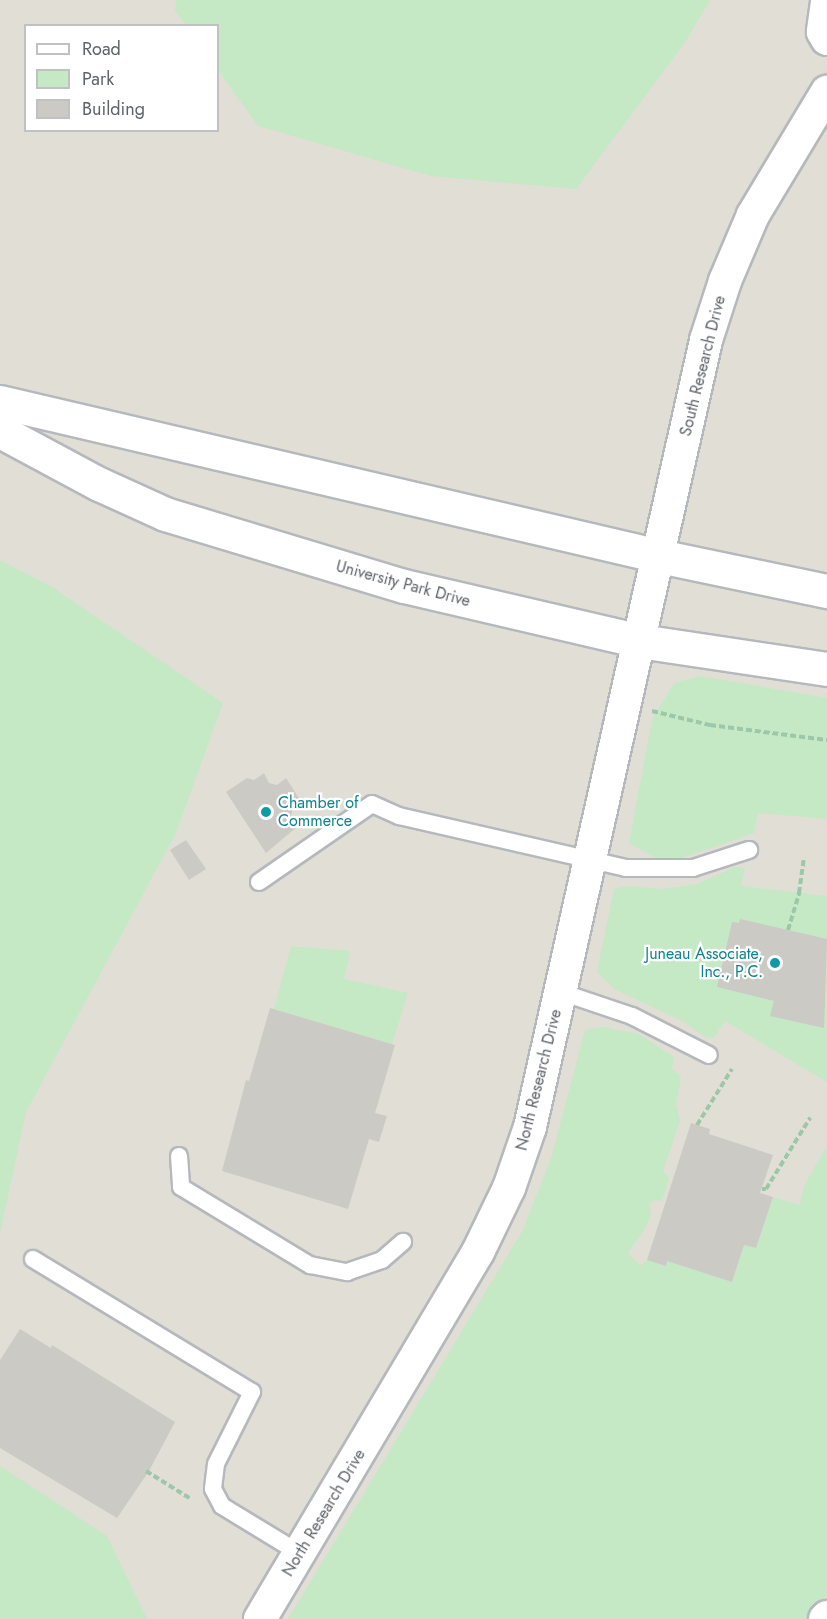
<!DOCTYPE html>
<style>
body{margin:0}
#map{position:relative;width:827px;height:1619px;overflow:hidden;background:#f1efe8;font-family:Jost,sans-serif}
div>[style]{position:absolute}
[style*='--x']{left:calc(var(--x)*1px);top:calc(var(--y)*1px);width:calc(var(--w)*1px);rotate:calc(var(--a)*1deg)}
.education>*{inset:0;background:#e1ded6}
.green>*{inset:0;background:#c5e8c5}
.building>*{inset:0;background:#cccac5}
.path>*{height:4px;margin-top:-2px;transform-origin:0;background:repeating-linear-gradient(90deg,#9cc7a9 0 6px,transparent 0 9px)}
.roads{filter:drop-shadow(2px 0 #b5b8bc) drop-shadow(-2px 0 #b5b8bc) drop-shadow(0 2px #b5b8bc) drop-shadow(0 -2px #b5b8bc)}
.lane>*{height:16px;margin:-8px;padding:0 8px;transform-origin:8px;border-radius:8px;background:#fff}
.street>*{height:32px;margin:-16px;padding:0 16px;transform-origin:16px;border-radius:16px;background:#fff}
.secondary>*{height:33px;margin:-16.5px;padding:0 16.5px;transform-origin:16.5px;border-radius:16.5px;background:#fff}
.dots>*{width:16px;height:16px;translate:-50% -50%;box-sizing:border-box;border:3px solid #fff;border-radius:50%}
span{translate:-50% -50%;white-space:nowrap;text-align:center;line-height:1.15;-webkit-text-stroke:4.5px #fff;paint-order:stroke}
.street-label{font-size:16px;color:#5f6368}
.culture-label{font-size:16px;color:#0d838f}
.left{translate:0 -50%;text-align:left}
.right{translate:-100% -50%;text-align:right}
.legend{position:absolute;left:24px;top:24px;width:195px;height:108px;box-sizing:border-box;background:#fff;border:2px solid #bfc1c3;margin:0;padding:8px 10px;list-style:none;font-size:18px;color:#5f6368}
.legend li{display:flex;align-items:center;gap:12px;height:30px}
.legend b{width:30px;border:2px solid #bfc1c3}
</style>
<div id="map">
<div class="education">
<i style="clip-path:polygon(evenodd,0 0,827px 0,827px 1619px,0 1619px,0 0,26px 26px,218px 26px,218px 130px,26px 130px,26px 26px)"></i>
</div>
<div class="green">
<i style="clip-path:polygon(176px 0,710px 0,684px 44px,576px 189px,431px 176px,258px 126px,218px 70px,218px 26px,186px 25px,175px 11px)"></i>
<i style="clip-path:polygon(0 560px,52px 587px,223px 703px,176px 833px,26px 1112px,0 1233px)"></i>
<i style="clip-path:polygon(700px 676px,827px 698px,827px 819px,758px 813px,754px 833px,682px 858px,657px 859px,629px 843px,652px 720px,674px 683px)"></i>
<i style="clip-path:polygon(735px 867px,745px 868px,741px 886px,827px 896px,827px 1082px,725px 1021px,714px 1038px,705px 1037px,682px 1021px,616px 990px,597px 972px,614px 889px,628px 886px,663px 889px,697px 884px)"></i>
<i style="clip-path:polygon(291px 946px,350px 951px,344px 979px,408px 993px,392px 1044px,274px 1009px)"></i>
<i style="clip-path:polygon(603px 1027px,639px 1034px,674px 1057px,672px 1068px,681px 1077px,676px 1104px,680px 1121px,663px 1171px,669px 1178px,662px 1201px,654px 1200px,649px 1204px,651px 1215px,646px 1227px,628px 1253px,640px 1266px,647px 1260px,665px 1266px,667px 1261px,732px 1282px,744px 1245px,756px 1248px,773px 1197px,800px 1205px,804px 1186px,827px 1145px,827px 1595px,805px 1619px,288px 1619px,523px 1230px,552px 1155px,585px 1030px)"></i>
<i style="clip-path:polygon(0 1466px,107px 1536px,147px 1619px,0 1619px)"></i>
</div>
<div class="building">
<i style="clip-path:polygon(264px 773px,269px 783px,277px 785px,286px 778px,302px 803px,293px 808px,291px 816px,298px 826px,266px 853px,226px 792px,247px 778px,254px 780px)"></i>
<i style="clip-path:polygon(186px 840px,206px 869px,189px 880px,170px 850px)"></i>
<i style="clip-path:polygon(740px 919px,827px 939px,824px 1028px,770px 1016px,774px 1001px,717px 987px,732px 922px,739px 923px)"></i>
<i style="clip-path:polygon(270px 1008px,395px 1045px,375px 1113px,387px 1116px,379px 1142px,369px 1139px,348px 1209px,222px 1171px,246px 1080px,249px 1081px)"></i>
<i style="clip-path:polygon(691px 1123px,710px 1129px,709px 1134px,773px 1155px,760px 1193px,773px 1197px,756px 1248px,744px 1245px,732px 1282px,667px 1261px,666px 1266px,647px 1260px)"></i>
<i style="clip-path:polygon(20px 1329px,51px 1348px,52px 1345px,175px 1422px,149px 1471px,117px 1518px,0 1448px,0 1360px)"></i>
</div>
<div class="path">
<i style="--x:652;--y:711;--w:60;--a:13.6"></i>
<i style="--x:710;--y:725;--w:118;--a:7.3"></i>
<i style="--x:788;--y:930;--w:39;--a:-73"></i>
<i style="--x:799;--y:893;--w:36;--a:-82"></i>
<i style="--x:697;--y:1125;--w:66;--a:-58"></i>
<i style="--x:762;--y:1189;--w:4;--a:0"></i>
<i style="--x:766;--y:1189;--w:84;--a:-58.2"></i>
<i style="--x:146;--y:1471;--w:53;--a:31.9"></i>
</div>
<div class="roads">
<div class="lane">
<i style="--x:259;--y:882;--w:137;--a:-34.6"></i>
<i style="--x:372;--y:804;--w:30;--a:24"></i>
<i style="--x:399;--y:816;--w:233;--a:12.9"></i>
<i style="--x:626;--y:868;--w:67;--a:0"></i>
<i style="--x:693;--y:868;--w:59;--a:-17.8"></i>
<i style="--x:561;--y:992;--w:75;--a:18.7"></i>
<i style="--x:632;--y:1016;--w:86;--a:26.9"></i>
<i style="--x:179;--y:1156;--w:31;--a:86"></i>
<i style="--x:181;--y:1187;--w:151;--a:31.2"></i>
<i style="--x:310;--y:1265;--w:38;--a:11"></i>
<i style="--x:347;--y:1272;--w:37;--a:-19"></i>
<i style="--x:382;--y:1260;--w:28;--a:-41"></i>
<i style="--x:33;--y:1259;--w:256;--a:31.3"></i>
<i style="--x:252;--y:1392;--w:80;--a:116.6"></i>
<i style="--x:216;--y:1464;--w:25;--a:97"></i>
<i style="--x:213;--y:1489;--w:19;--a:62"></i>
<i style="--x:222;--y:1506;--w:92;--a:31.3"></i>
</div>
<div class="street">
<i style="--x:827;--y:2;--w:30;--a:98"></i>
<i style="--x:823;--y:32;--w:8;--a:60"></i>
<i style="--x:260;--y:1619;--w:427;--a:-59.3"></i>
<i style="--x:478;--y:1252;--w:71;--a:-64.2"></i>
<i style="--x:509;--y:1188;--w:65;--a:-71"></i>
<i style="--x:530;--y:1127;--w:806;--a:-77.39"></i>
<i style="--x:706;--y:340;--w:62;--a:-72.1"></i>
<i style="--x:725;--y:281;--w:72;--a:-67"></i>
<i style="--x:753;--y:215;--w:144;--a:-59"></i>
<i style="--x:825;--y:1619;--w:3;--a:-45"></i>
</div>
<div class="secondary">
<i style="--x:0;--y:402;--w:677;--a:13.15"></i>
<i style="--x:659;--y:556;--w:172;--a:11.8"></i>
<i style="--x:0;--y:431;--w:112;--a:28.2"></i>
<i style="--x:99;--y:484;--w:72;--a:24.4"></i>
<i style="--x:165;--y:514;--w:250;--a:16.8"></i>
<i style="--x:404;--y:586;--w:242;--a:13.1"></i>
<i style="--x:640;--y:641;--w:189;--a:8.5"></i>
</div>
</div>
<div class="dots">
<i style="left:266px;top:812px;background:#0f9aa8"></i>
<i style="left:775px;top:963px;background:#0f9aa8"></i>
</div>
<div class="street-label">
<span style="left:703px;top:366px;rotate:-76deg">South Research Drive</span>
<span style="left:403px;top:584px;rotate:15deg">University Park Drive</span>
<span style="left:539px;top:1080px;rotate:-76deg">North Research Drive</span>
<span style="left:324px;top:1513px;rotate:-59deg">North Research Drive</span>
</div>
<div class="culture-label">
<span class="left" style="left:278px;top:812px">Chamber of<br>Commerce</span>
<span class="right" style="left:763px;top:963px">Juneau Associate,<br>Inc., P.C.</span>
</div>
<ul class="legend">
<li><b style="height:8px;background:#fff"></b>Road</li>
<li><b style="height:16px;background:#c5e8c5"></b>Park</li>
<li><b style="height:16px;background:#cccac5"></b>Building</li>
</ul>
</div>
